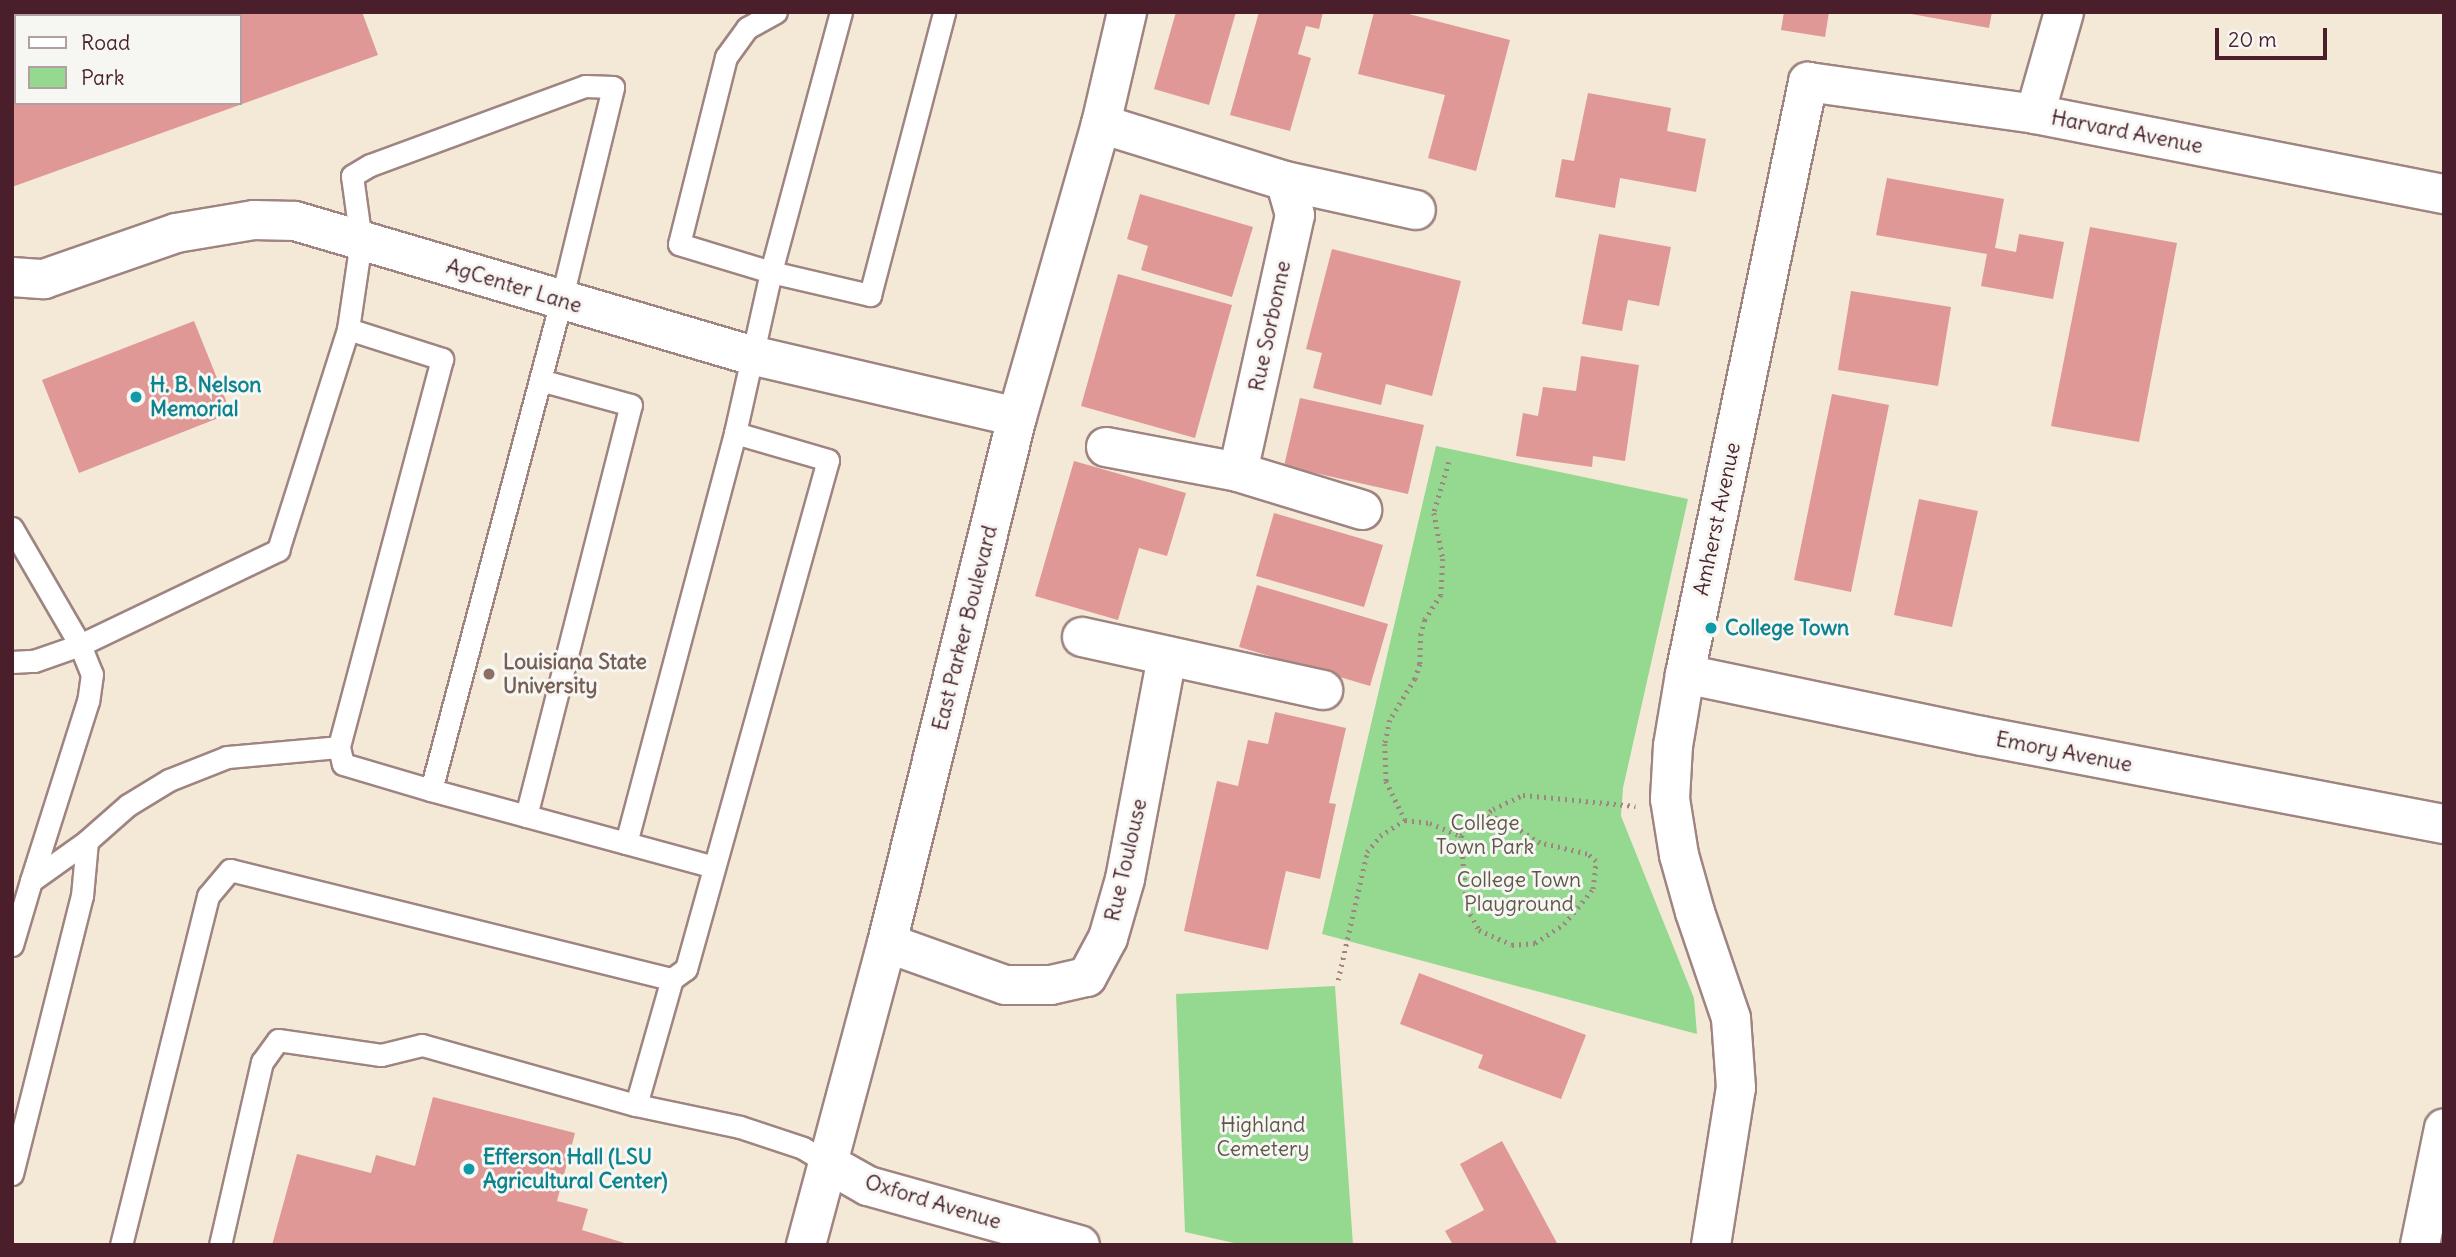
<!DOCTYPE html>
<style>
body{margin:0}
#map{position:relative;width:2456px;height:1257px;overflow:hidden;background:#f4e9d7;font-family:Delius,sans-serif}
div>[style]{position:absolute}
[style*='--x']{left:calc(var(--x)*1px);top:calc(var(--y)*1px);width:calc(var(--w)*1px);rotate:calc(var(--a)*1deg)}
.green>*{inset:0;background:#95d890}
.building>*{inset:0;background:#df9896}
.path>*{height:4.5px;margin-top:-2.25px;transform-origin:0;background:repeating-linear-gradient(90deg,#9f8481 0 2px,transparent 0 7px)}
.roads{filter:drop-shadow(2px 0 #9f8481) drop-shadow(-2px 0 #9f8481) drop-shadow(0 2px #9f8481) drop-shadow(0 -2px #9f8481)}
.lane>*{height:21px;margin:-10.5px;padding:0 10.5px;transform-origin:10.5px;border-radius:10.5px;background:#fff}
.street>*{height:38px;margin:-19px;padding:0 19px;transform-origin:19px;border-radius:19px;background:#fff}
.dots>*{width:19px;height:19px;translate:-50% -50%;box-sizing:border-box;border:4px solid #f6f6f2;border-radius:50%}
span{translate:-50% -50%;white-space:nowrap;text-align:center;line-height:1.15;-webkit-text-stroke:6px #f6f6f2;paint-order:stroke}
.street-label{font-size:21px;color:#4a1f2b}
.culture-label{font-size:21px;color:#0d838f;font-weight:700}
.left{translate:0 -50%;text-align:left}
.education-label{font-size:21px;color:#785e54;font-weight:700}
.park-label{font-size:21px;color:#605649}
.frame{position:absolute;inset:0;border:14px solid #4a1f2b;pointer-events:none}
.legend{position:absolute;left:14px;top:14px;width:228px;height:91px;box-sizing:border-box;background:#f6f6f2;border:2px solid #b1a0a2;margin:0;padding:9px 12px;list-style:none;font-size:21px;color:#4a1f2b}
.legend li{display:flex;align-items:center;gap:14px;height:35px}
.legend b{width:35px;border:2px solid #b1a0a2}
.scale{position:absolute;left:2215px;top:28px;width:112px;height:32px;box-sizing:border-box;border:4px solid #4a1f2b;border-top:0;padding-left:9px;font-size:21px;line-height:24px;white-space:nowrap;color:#4a1f2b;-webkit-text-stroke:5px #f6f6f2;paint-order:stroke}
</style>
<div id="map">
<div class="green">
<i style="clip-path:polygon(1436px 446px,1688px 499px,1623px 788px,1621px 816px,1694px 998px,1697px 1034px,1322px 934px)"></i>
<i style="clip-path:polygon(1335px 986px,1353px 1245px,1243px 1245px,1185px 1232px,1176px 994px)"></i>
</div>
<div class="building">
<i style="clip-path:polygon(evenodd,12px 12px,362px 12px,378px 55px,12px 187px,12px 12px,16px 16px,240px 16px,240px 103px,16px 103px,16px 16px)"></i>
<i style="clip-path:polygon(1176px 12px,1236px 12px,1209px 105px,1154px 89px)"></i>
<i style="clip-path:polygon(1259px 12px,1323px 12px,1319px 29px,1306px 26px,1298px 54px,1311px 58px,1290px 131px,1230px 115px)"></i>
<i style="clip-path:polygon(1374px 12px,1401px 12px,1510px 40px,1476px 171px,1428px 158px,1445px 95px,1358px 74px)"></i>
<i style="clip-path:polygon(1784px 12px,1829px 12px,1825px 37px,1781px 30px)"></i>
<i style="clip-path:polygon(1900px 12px,1992px 12px,1989px 28px)"></i>
<i style="clip-path:polygon(1588px 93px,1671px 108px,1667px 131px,1706px 139px,1696px 192px,1620px 178px,1615px 208px,1555px 197px,1562px 159px,1574px 161px)"></i>
<i style="clip-path:polygon(1887px 178px,2004px 199px,1995px 248px,2016px 252px,2019px 234px,2064px 242px,2053px 299px,1981px 286px,1987px 254px,1876px 235px)"></i>
<i style="clip-path:polygon(1140px 194px,1253px 227px,1232px 297px,1141px 270px,1148px 246px,1127px 239px)"></i>
<i style="clip-path:polygon(2090px 227px,2177px 243px,2139px 442px,2051px 426px)"></i>
<i style="clip-path:polygon(1599px 234px,1671px 247px,1659px 306px,1628px 300px,1622px 331px,1582px 324px)"></i>
<i style="clip-path:polygon(1332px 249px,1461px 281px,1432px 396px,1386px 384px,1381px 405px,1313px 388px,1322px 353px,1306px 349px)"></i>
<i style="clip-path:polygon(1118px 274px,1232px 305px,1195px 438px,1081px 406px)"></i>
<i style="clip-path:polygon(1851px 291px,1951px 307px,1938px 386px,1838px 370px)"></i>
<i style="clip-path:polygon(194px 321px,231px 413px,79px 473px,42px 380px)"></i>
<i style="clip-path:polygon(1581px 356px,1639px 365px,1625px 461px,1593px 456px,1592px 467px,1516px 456px,1523px 413px,1538px 416px,1543px 387px,1576px 391px)"></i>
<i style="clip-path:polygon(1832px 394px,1889px 405px,1851px 592px,1794px 580px)"></i>
<i style="clip-path:polygon(1300px 398px,1424px 425px,1408px 494px,1284px 466px)"></i>
<i style="clip-path:polygon(1074px 461px,1186px 493px,1167px 556px,1139px 548px,1118px 620px,1035px 596px)"></i>
<i style="clip-path:polygon(1919px 499px,1978px 511px,1952px 627px,1894px 615px)"></i>
<i style="clip-path:polygon(1274px 513px,1383px 545px,1364px 607px,1256px 576px)"></i>
<i style="clip-path:polygon(1257px 585px,1388px 624px,1370px 686px,1239px 647px)"></i>
<i style="clip-path:polygon(1275px 712px,1346px 728px,1329px 803px,1336px 804px,1320px 879px,1286px 871px,1268px 950px,1184px 931px,1217px 781px,1238px 786px,1248px 740px,1268px 744px)"></i>
<i style="clip-path:polygon(1419px 973px,1586px 1035px,1561px 1099px,1478px 1068px,1483px 1055px,1400px 1024px)"></i>
<i style="clip-path:polygon(433px 1097px,575px 1133px,557px 1201px,588px 1209px,582px 1230px,631px 1245px,272px 1245px,297px 1154px,371px 1173px,376px 1155px,415px 1166px)"></i>
<i style="clip-path:polygon(1502px 1141px,1558px 1245px,1453px 1245px,1445px 1231px,1484px 1210px,1460px 1164px)"></i>
</div>
<div class="path">
<i style="--x:1449;--y:462;--w:53;--a:106.4"></i>
<i style="--x:1434;--y:513;--w:47;--a:78.9"></i>
<i style="--x:1443;--y:559;--w:36;--a:93"></i>
<i style="--x:1441;--y:595;--w:30;--a:123"></i>
<i style="--x:1425;--y:620;--w:15;--a:106"></i>
<i style="--x:1421;--y:634;--w:30;--a:92"></i>
<i style="--x:1420;--y:664;--w:16;--a:108"></i>
<i style="--x:1415;--y:679;--w:48;--a:121.4"></i>
<i style="--x:1390;--y:720;--w:25;--a:102"></i>
<i style="--x:1385;--y:744;--w:37;--a:88"></i>
<i style="--x:1386;--y:781;--w:43;--a:64"></i>
<i style="--x:1405;--y:820;--w:25;--a:7"></i>
<i style="--x:1430;--y:823;--w:34;--a:23"></i>
<i style="--x:1461;--y:836;--w:72;--a:85.2"></i>
<i style="--x:1467;--y:908;--w:25;--a:61"></i>
<i style="--x:1479;--y:930;--w:36;--a:24"></i>
<i style="--x:1512;--y:945;--w:23;--a:-5"></i>
<i style="--x:1535;--y:943;--w:35;--a:-33"></i>
<i style="--x:1564;--y:924;--w:45;--a:-50.4"></i>
<i style="--x:1593;--y:889;--w:28;--a:-84"></i>
<i style="--x:1596;--y:861;--w:11;--a:-142"></i>
<i style="--x:1587;--y:854;--w:48;--a:-166.8"></i>
<i style="--x:1540;--y:843;--w:44;--a:-148.1"></i>
<i style="--x:1503;--y:820;--w:19;--a:-168"></i>
<i style="--x:1484;--y:816;--w:11;--a:-38"></i>
<i style="--x:1493;--y:809;--w:33;--a:-25"></i>
<i style="--x:1523;--y:795;--w:113;--a:5.6"></i>
<i style="--x:1461;--y:836;--w:18;--a:-52"></i>
<i style="--x:1472;--y:822;--w:13;--a:-23"></i>
<i style="--x:1338;--y:980;--w:131;--a:-77.2"></i>
<i style="--x:1367;--y:852;--w:21;--a:-51"></i>
<i style="--x:1380;--y:836;--w:30;--a:-33"></i>
</div>
<div class="roads">
<div class="lane">
<i style="--x:841;--y:12;--w:269;--a:105.1"></i>
<i style="--x:771;--y:272;--w:102;--a:13.1"></i>
<i style="--x:870;--y:295;--w:293;--a:-75.3"></i>
<i style="--x:12;--y:528;--w:135;--a:59.8"></i>
<i style="--x:80;--y:645;--w:31;--a:68"></i>
<i style="--x:92;--y:674;--w:27;--a:98"></i>
<i style="--x:88;--y:701;--w:189;--a:107.6"></i>
<i style="--x:12;--y:662;--w:22;--a:-3"></i>
<i style="--x:34;--y:661;--w:49;--a:-19.2"></i>
<i style="--x:80;--y:645;--w:220;--a:-25.6"></i>
<i style="--x:278;--y:550;--w:232;--a:-72.4"></i>
<i style="--x:431;--y:790;--w:506;--a:-75.11"></i>
<i style="--x:561;--y:301;--w:220;--a:-76.3"></i>
<i style="--x:613;--y:87;--w:28;--a:-178"></i>
<i style="--x:585;--y:86;--w:229;--a:159.8"></i>
<i style="--x:370;--y:165;--w:21;--a:149"></i>
<i style="--x:352;--y:176;--w:66;--a:82.1"></i>
<i style="--x:361;--y:241;--w:89;--a:98.4"></i>
<i style="--x:348;--y:329;--w:99;--a:17.7"></i>
<i style="--x:442;--y:359;--w:401;--a:104.9"></i>
<i style="--x:339;--y:747;--w:17;--a:77"></i>
<i style="--x:343;--y:764;--w:92;--a:16.5"></i>
<i style="--x:431;--y:790;--w:293;--a:15.2"></i>
<i style="--x:526;--y:816;--w:424;--a:-75.7"></i>
<i style="--x:631;--y:405;--w:94;--a:-164.6"></i>
<i style="--x:626;--y:843;--w:424;--a:-75.1"></i>
<i style="--x:12;--y:945;--w:67;--a:-73.5"></i>
<i style="--x:31;--y:881;--w:69;--a:-35.5"></i>
<i style="--x:636;--y:1105;--w:131;--a:-74.1"></i>
<i style="--x:12;--y:1174;--w:287;--a:-75.9"></i>
<i style="--x:82;--y:896;--w:55;--a:-84.8"></i>
<i style="--x:87;--y:841;--w:55;--a:-41.3"></i>
<i style="--x:128;--y:805;--w:48;--a:-31.4"></i>
<i style="--x:169;--y:780;--w:62;--a:-21.6"></i>
<i style="--x:227;--y:757;--w:112;--a:-5.1"></i>
<i style="--x:121;--y:1245;--w:360;--a:-76"></i>
<i style="--x:208;--y:896;--w:34;--a:-50"></i>
<i style="--x:230;--y:870;--w:455;--a:13.9"></i>
<i style="--x:672;--y:979;--w:17;--a:-36"></i>
<i style="--x:686;--y:969;--w:528;--a:-74.41"></i>
<i style="--x:828;--y:460;--w:97;--a:-163.8"></i>
<i style="--x:735;--y:433;--w:165;--a:-77.4"></i>
<i style="--x:771;--y:272;--w:96;--a:-163.1"></i>
<i style="--x:679;--y:244;--w:193;--a:-75.9"></i>
<i style="--x:726;--y:57;--w:36;--a:-54"></i>
<i style="--x:747;--y:28;--w:33;--a:-29"></i>
<i style="--x:220;--y:1245;--w:188;--a:-77.1"></i>
<i style="--x:262;--y:1062;--w:27;--a:-54"></i>
<i style="--x:278;--y:1040;--w:104;--a:8.3"></i>
<i style="--x:381;--y:1055;--w:42;--a:-13.7"></i>
<i style="--x:422;--y:1045;--w:222;--a:15.7"></i>
<i style="--x:636;--y:1105;--w:106;--a:11.9"></i>
<i style="--x:740;--y:1127;--w:66;--a:18.4"></i>
<i style="--x:803;--y:1148;--w:31;--a:32"></i>
</div>
<div class="street">
<i style="--x:2035;--y:114;--w:106;--a:-74.1"></i>
<i style="--x:1101;--y:124;--w:193;--a:17.2"></i>
<i style="--x:1285;--y:181;--w:134;--a:12.5"></i>
<i style="--x:12;--y:277;--w:32;--a:4"></i>
<i style="--x:44;--y:279;--w:140;--a:-19.2"></i>
<i style="--x:176;--y:233;--w:79;--a:-9.5"></i>
<i style="--x:254;--y:220;--w:41;--a:1.4"></i>
<i style="--x:295;--y:221;--w:475;--a:16.4"></i>
<i style="--x:751;--y:355;--w:273;--a:13.1"></i>
<i style="--x:1106;--y:447;--w:134;--a:10.7"></i>
<i style="--x:1238;--y:472;--w:130;--a:17"></i>
<i style="--x:1238;--y:472;--w:263;--a:-77.5"></i>
<i style="--x:1295;--y:215;--w:35;--a:-106"></i>
<i style="--x:1082;--y:637;--w:247;--a:12.4"></i>
<i style="--x:1685;--y:674;--w:303;--a:11.8"></i>
<i style="--x:1982;--y:736;--w:470;--a:10.8"></i>
<i style="--x:887;--y:943;--w:125;--a:19.6"></i>
<i style="--x:1005;--y:985;--w:46;--a:0"></i>
<i style="--x:1051;--y:985;--w:37;--a:-13"></i>
<i style="--x:1087;--y:977;--w:44;--a:-61.7"></i>
<i style="--x:1108;--y:938;--w:61;--a:-73.9"></i>
<i style="--x:1125;--y:879;--w:227;--a:-79.3"></i>
<i style="--x:829;--y:1164;--w:45;--a:29.4"></i>
<i style="--x:868;--y:1186;--w:220;--a:15.6"></i>
<i style="--x:806;--y:1245;--w:313;--a:-75"></i>
<i style="--x:887;--y:943;--w:542;--a:-76.12"></i>
<i style="--x:1017;--y:417;--w:305;--a:-74"></i>
<i style="--x:1101;--y:124;--w:115;--a:-76.9"></i>
<i style="--x:1711;--y:1245;--w:159;--a:-81"></i>
<i style="--x:1736;--y:1088;--w:70;--a:-94.1"></i>
<i style="--x:1731;--y:1018;--w:112;--a:-108.8"></i>
<i style="--x:1695;--y:912;--w:59;--a:-105.7"></i>
<i style="--x:1679;--y:855;--w:57;--a:-99.1"></i>
<i style="--x:1670;--y:799;--w:53;--a:-86.8"></i>
<i style="--x:1673;--y:746;--w:73;--a:-80.5"></i>
<i style="--x:1685;--y:674;--w:605;--a:-78.26"></i>
<i style="--x:1808;--y:82;--w:229;--a:8"></i>
<i style="--x:2035;--y:114;--w:417;--a:11.1"></i>
<i style="--x:2420;--y:1245;--w:119;--a:-78.4"></i>
</div>
</div>
<div class="dots">
<i style="left:136px;top:397px;background:#0f9aa8"></i>
<i style="left:1711px;top:628px;background:#0f9aa8"></i>
<i style="left:489px;top:674px;background:#8d6e63"></i>
<i style="left:469px;top:1169px;background:#0f9aa8"></i>
</div>
<div class="street-label">
<span style="left:2127px;top:132px;rotate:11deg">Harvard Avenue</span>
<span style="left:514px;top:286px;rotate:17deg">AgCenter Lane</span>
<span style="left:1270px;top:326px;rotate:-78deg">Rue Sorbonne</span>
<span style="left:1717px;top:519px;rotate:-78deg">Amherst Avenue</span>
<span style="left:965px;top:628px;rotate:-76deg">East Parker Boulevard</span>
<span style="left:2064px;top:752px;rotate:11deg">Emory Avenue</span>
<span style="left:1126px;top:860px;rotate:-77deg">Rue Toulouse</span>
<span style="left:933px;top:1202px;rotate:17deg">Oxford Avenue</span>
</div>
<div class="culture-label">
<span class="left" style="left:150px;top:397px">H. B. Nelson<br>Memorial</span>
<span class="left" style="left:1725px;top:628px">College Town</span>
<span class="left" style="left:483px;top:1169px">Efferson Hall (LSU<br>Agricultural Center)</span>
</div>
<div class="education-label">
<span class="left" style="left:503px;top:674px">Louisiana State<br>University</span>
</div>
<div class="park-label">
<span style="left:1485px;top:835px">College<br>Town Park</span>
<span style="left:1519px;top:892px">College Town<br>Playground</span>
<span style="left:1263px;top:1137px">Highland<br>Cemetery</span>
</div>
<div class="frame"></div>
<ul class="legend">
<li><b style="height:9px;background:#fff"></b>Road</li>
<li><b style="height:19px;background:#95d890"></b>Park</li>
</ul>
<div class="scale">20 m</div>
</div>
